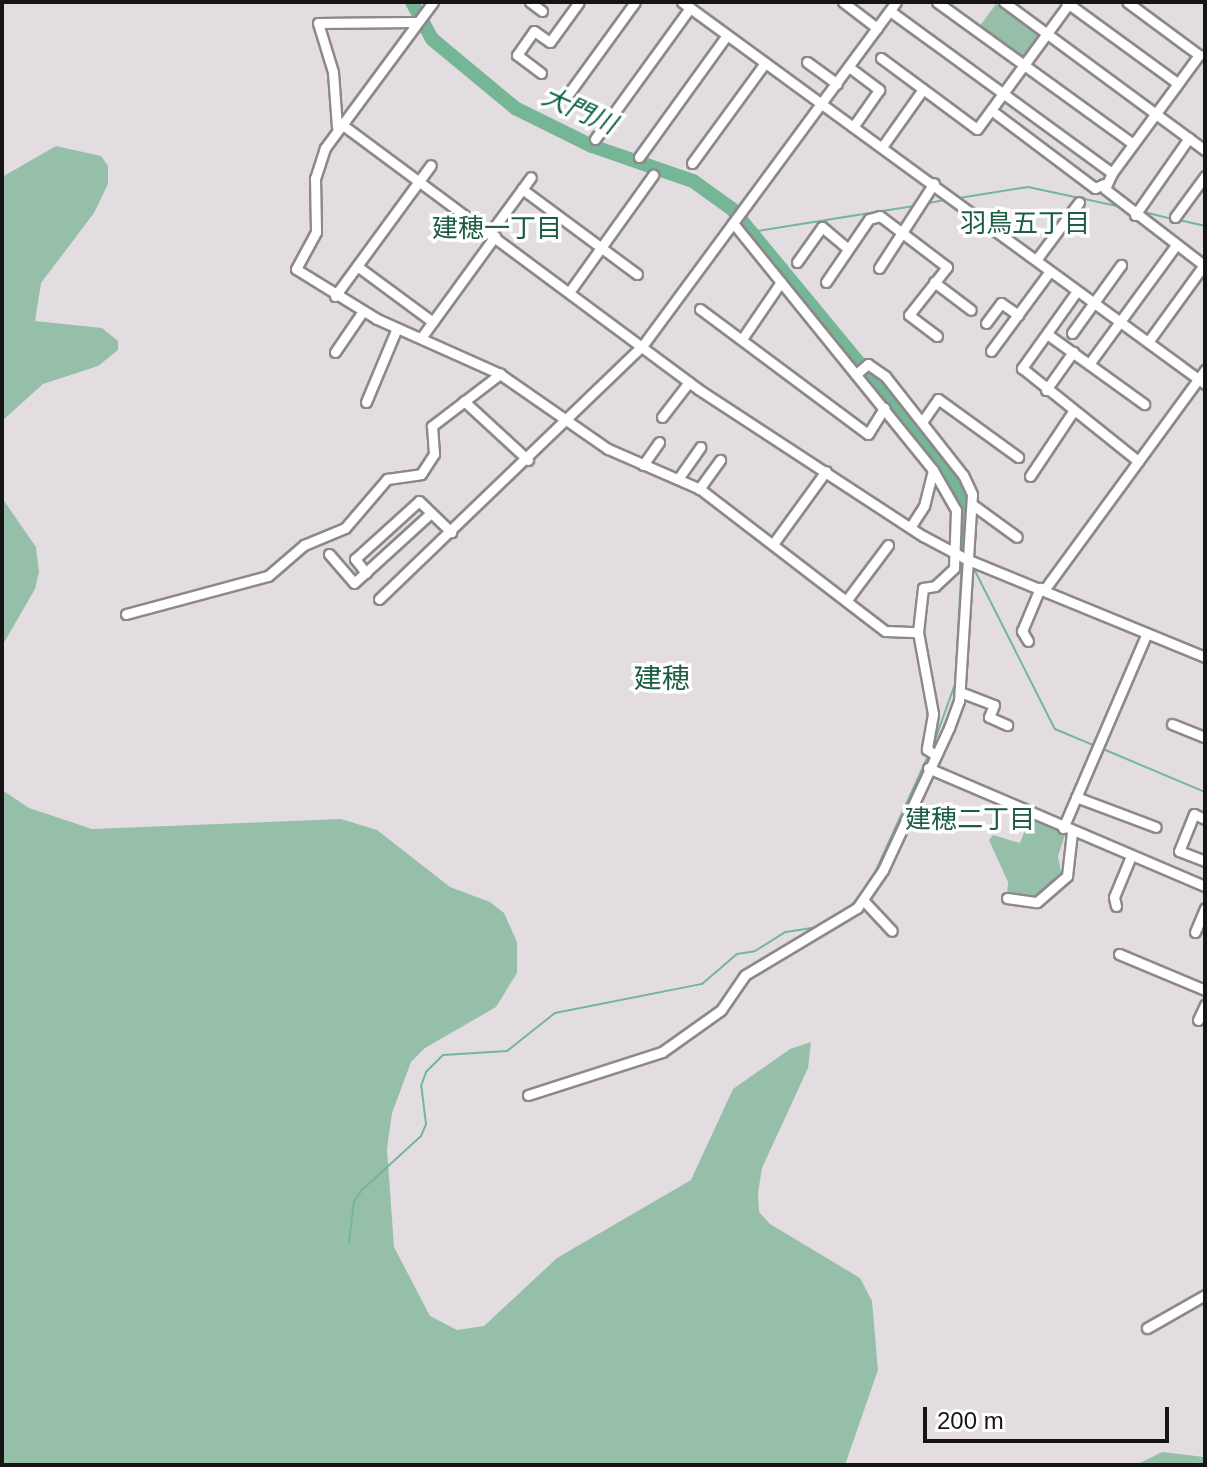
<!DOCTYPE html>
<meta charset="utf-8">
<style>
body{margin:0}
#map{position:relative;width:1207px;height:1467px;overflow:hidden;background:#e3dde1;font-family:Helvetica,"Noto Sans JP",sans-serif}
div>[style]{position:absolute}
[style*='--x']{left:calc(var(--x)*1px);top:calc(var(--y)*1px);width:calc(var(--w)*1px);rotate:calc(var(--a)*1deg)}
.green>*{inset:0;background:#95bfa9}
.stream>*{height:2px;margin:-1px;padding:0 1px;transform-origin:1px;border-radius:1px;background:#74b695}
.river>*{height:14px;margin:-7px;padding:0 7px;transform-origin:7px;border-radius:7px;background:#74b695}
.roads{filter:drop-shadow(2px 0 #8e888c) drop-shadow(-2px 0 #8e888c) drop-shadow(0 2px #8e888c) drop-shadow(0 -2px #8e888c)}
.minor>*{height:9px;margin:-4.5px;padding:0 4.5px;transform-origin:4.5px;border-radius:4.5px;background:#fff}
span{translate:-50% -50%;white-space:nowrap;text-align:center;line-height:1.15;-webkit-text-stroke:7px #fff;paint-order:stroke}
.water-label{font-size:26px;color:#0e6142;font-style:italic}
.neighbourhood-label{font-size:26px;color:#1c5d42}
.quarter-label{font-size:28px;color:#1c5d42}
.frame{position:absolute;inset:0;border:4px solid #171416;pointer-events:none}
.scale{position:absolute;left:923px;top:1407px;width:246px;height:36px;box-sizing:border-box;border:4px solid #171416;border-top:0;padding-left:10px;font-size:24px;line-height:28px;white-space:nowrap;color:#171416;-webkit-text-stroke:6px #fff;paint-order:stroke}
</style>
<div id="map">
<div class="green">
<i style="clip-path:polygon(996px 4px,1040px 35px,1023px 58px,979px 27px)"></i>
<i style="clip-path:polygon(56px 146px,101px 156px,108px 166px,108px 184px,94px 213px,41px 283px,35px 321px,102px 328px,118px 341px,118px 350px,98px 366px,43px 384px,2px 421px,2px 177px)"></i>
<i style="clip-path:polygon(2px 498px,36px 547px,39px 572px,35px 589px,2px 646px)"></i>
<i style="clip-path:polygon(2px 790px,29px 808px,92px 829px,341px 819px,377px 830px,450px 887px,490px 902px,504px 913px,517px 942px,517px 973px,496px 1007px,425px 1048px,411px 1062px,392px 1113px,387px 1149px,394px 1247px,430px 1316px,457px 1330px,484px 1326px,557px 1258px,691px 1180px,733px 1089px,790px 1049px,811px 1042px,808px 1068px,762px 1168px,758px 1193px,759px 1212px,770px 1224px,860px 1278px,872px 1301px,878px 1370px,845px 1465px,2px 1465px)"></i>
<i style="clip-path:polygon(1030px 817px,1066px 832px,1058px 856px,1062px 877px,1035px 900px,1007px 896px,1008px 882px,989px 840px,993px 835px,1020px 843px)"></i>
<i style="clip-path:polygon(1162px 1452px,1204px 1457px,1205px 1465px,1136px 1465px)"></i>
</div>
<div class="stream">
<i style="--x:959;--y:198;--w:70;--a:-9.1"></i>
<i style="--x:1028;--y:187;--w:96;--a:12"></i>
<i style="--x:924;--y:204;--w:21;--a:-11"></i>
<i style="--x:1144;--y:212;--w:30;--a:14"></i>
<i style="--x:1179;--y:220;--w:27;--a:13"></i>
<i style="--x:751;--y:232;--w:165;--a:-9.1"></i>
<i style="--x:972;--y:565;--w:184;--a:63.2"></i>
<i style="--x:1055;--y:729;--w:41;--a:22.8"></i>
<i style="--x:932;--y:748;--w:68;--a:-70.2"></i>
<i style="--x:955;--y:684;--w:125;--a:-86.8"></i>
<i style="--x:1103;--y:749;--w:111;--a:22.9"></i>
<i style="--x:872;--y:879;--w:137;--a:-65.5"></i>
<i style="--x:850;--y:907;--w:17;--a:-50"></i>
<i style="--x:349;--y:1242;--w:41;--a:-83"></i>
<i style="--x:354;--y:1201;--w:14;--a:-54"></i>
<i style="--x:362;--y:1190;--w:80;--a:-42.5"></i>
<i style="--x:421;--y:1136;--w:13;--a:-67"></i>
<i style="--x:426;--y:1124;--w:38;--a:-97"></i>
<i style="--x:421;--y:1086;--w:15;--a:-70"></i>
<i style="--x:426;--y:1072;--w:24;--a:-45"></i>
<i style="--x:443;--y:1055;--w:64;--a:-3.6"></i>
<i style="--x:507;--y:1051;--w:61;--a:-38.4"></i>
<i style="--x:555;--y:1013;--w:150;--a:-11.2"></i>
<i style="--x:702;--y:984;--w:46;--a:-40.6"></i>
<i style="--x:737;--y:954;--w:18;--a:-9"></i>
<i style="--x:755;--y:951;--w:36;--a:-32"></i>
<i style="--x:786;--y:932;--w:31;--a:-9"></i>
</div>
<div class="river">
<i style="--x:412;--y:2;--w:42;--a:61.6"></i>
<i style="--x:432;--y:39;--w:108;--a:39.7"></i>
<i style="--x:515;--y:108;--w:86;--a:26.3"></i>
<i style="--x:592;--y:146;--w:107;--a:19.1"></i>
<i style="--x:693;--y:181;--w:48;--a:35.7"></i>
<i style="--x:732;--y:209;--w:342;--a:50.5"></i>
<i style="--x:950;--y:473;--w:27;--a:68"></i>
<i style="--x:960;--y:498;--w:48;--a:86.4"></i>
</div>
<div class="roads">
<div class="minor">
<i style="--x:433;--y:2;--w:182;--a:126.5"></i>
<i style="--x:325;--y:148;--w:32;--a:108"></i>
<i style="--x:315;--y:178;--w:54;--a:88.9"></i>
<i style="--x:316;--y:232;--w:42;--a:118.4"></i>
<i style="--x:296;--y:269;--w:95;--a:31.7"></i>
<i style="--x:377;--y:319;--w:135;--a:24.1"></i>
<i style="--x:500;--y:374;--w:131;--a:34.8"></i>
<i style="--x:608;--y:449;--w:100;--a:23.5"></i>
<i style="--x:700;--y:489;--w:233;--a:37.5"></i>
<i style="--x:885;--y:631;--w:33;--a:2"></i>
<i style="--x:918;--y:632;--w:83;--a:79.6"></i>
<i style="--x:933;--y:714;--w:36;--a:100"></i>
<i style="--x:927;--y:749;--w:9;--a:36"></i>
<i style="--x:530;--y:2;--w:15;--a:37"></i>
<i style="--x:682;--y:2;--w:648;--a:36.14"></i>
<i style="--x:843;--y:2;--w:43;--a:37.4"></i>
<i style="--x:937;--y:2;--w:242;--a:35.9"></i>
<i style="--x:1004;--y:2;--w:250;--a:36.4"></i>
<i style="--x:1066;--y:2;--w:137;--a:36.1"></i>
<i style="--x:890;--y:11;--w:275;--a:36.1"></i>
<i style="--x:1112;--y:173;--w:147;--a:-53.6"></i>
<i style="--x:1199;--y:55;--w:89;--a:-143.6"></i>
<i style="--x:881;--y:58;--w:119;--a:36.5"></i>
<i style="--x:977;--y:129;--w:157;--a:-53.8"></i>
<i style="--x:807;--y:62;--w:37;--a:36"></i>
<i style="--x:849;--y:67;--w:38;--a:37"></i>
<i style="--x:879;--y:90;--w:45;--a:125.1"></i>
<i style="--x:541;--y:73;--w:30;--a:-143"></i>
<i style="--x:517;--y:55;--w:29;--a:-55"></i>
<i style="--x:534;--y:31;--w:19;--a:35"></i>
<i style="--x:550;--y:42;--w:49;--a:-54.1"></i>
<i style="--x:569;--y:93;--w:112;--a:-54"></i>
<i style="--x:991;--y:110;--w:130;--a:36.9"></i>
<i style="--x:1095;--y:188;--w:10;--a:-24"></i>
<i style="--x:340;--y:123;--w:446;--a:36.6"></i>
<i style="--x:698;--y:389;--w:269;--a:33.2"></i>
<i style="--x:923;--y:536;--w:49;--a:28.1"></i>
<i style="--x:966;--y:559;--w:258;--a:22.3"></i>
<i style="--x:337;--y:127;--w:55;--a:-94.2"></i>
<i style="--x:333;--y:72;--w:51;--a:-107"></i>
<i style="--x:318;--y:23;--w:97;--a:-0.6"></i>
<i style="--x:595;--y:139;--w:162;--a:-54.1"></i>
<i style="--x:882;--y:147;--w:71;--a:-54.7"></i>
<i style="--x:639;--y:157;--w:150;--a:-54.2"></i>
<i style="--x:692;--y:163;--w:124;--a:-53.9"></i>
<i style="--x:1112;--y:173;--w:17;--a:114"></i>
<i style="--x:1105;--y:189;--w:126;--a:37.6"></i>
<i style="--x:522;--y:189;--w:143;--a:36.5"></i>
<i style="--x:1135;--y:215;--w:94;--a:-55"></i>
<i style="--x:1175;--y:217;--w:51;--a:-53.8"></i>
<i style="--x:733;--y:223;--w:318;--a:51"></i>
<i style="--x:933;--y:470;--w:37;--a:104"></i>
<i style="--x:924;--y:506;--w:24;--a:123"></i>
<i style="--x:490;--y:233;--w:69;--a:-53.8"></i>
<i style="--x:1036;--y:260;--w:72;--a:-53.4"></i>
<i style="--x:797;--y:262;--w:43;--a:-54.5"></i>
<i style="--x:822;--y:227;--w:34;--a:40"></i>
<i style="--x:357;--y:266;--w:94;--a:36.4"></i>
<i style="--x:879;--y:268;--w:101;--a:-57.1"></i>
<i style="--x:826;--y:282;--w:76;--a:-55.7"></i>
<i style="--x:869;--y:219;--w:11;--a:-15"></i>
<i style="--x:880;--y:216;--w:84;--a:37.3"></i>
<i style="--x:947;--y:267;--w:61;--a:128.4"></i>
<i style="--x:909;--y:315;--w:35;--a:37"></i>
<i style="--x:934;--y:282;--w:46;--a:37.1"></i>
<i style="--x:570;--y:291;--w:143;--a:-54.4"></i>
<i style="--x:1077;--y:291;--w:95;--a:125.5"></i>
<i style="--x:1022;--y:368;--w:149;--a:38.7"></i>
<i style="--x:335;--y:296;--w:162;--a:-53.8"></i>
<i style="--x:700;--y:309;--w:209;--a:36.7"></i>
<i style="--x:868;--y:434;--w:31;--a:-58"></i>
<i style="--x:986;--y:323;--w:25;--a:-53"></i>
<i style="--x:1001;--y:303;--w:21;--a:35"></i>
<i style="--x:1072;--y:333;--w:84;--a:-54.2"></i>
<i style="--x:1047;--y:334;--w:120;--a:35.8"></i>
<i style="--x:421;--y:338;--w:126;--a:-54"></i>
<i style="--x:742;--y:339;--w:69;--a:-55.6"></i>
<i style="--x:1148;--y:342;--w:95;--a:-54"></i>
<i style="--x:991;--y:351;--w:99;--a:-53.6"></i>
<i style="--x:335;--y:352;--w:50;--a:-55.7"></i>
<i style="--x:1089;--y:364;--w:147;--a:-53.8"></i>
<i style="--x:1046;--y:390;--w:47;--a:-54.6"></i>
<i style="--x:464;--y:401;--w:87;--a:42.7"></i>
<i style="--x:366;--y:402;--w:80;--a:-67.3"></i>
<i style="--x:662;--y:417;--w:44;--a:-52.4"></i>
<i style="--x:922;--y:422;--w:28;--a:-55"></i>
<i style="--x:938;--y:399;--w:99;--a:35.9"></i>
<i style="--x:643;--y:465;--w:28;--a:-55"></i>
<i style="--x:1030;--y:476;--w:79;--a:-56.3"></i>
<i style="--x:678;--y:479;--w:39;--a:-55"></i>
<i style="--x:699;--y:489;--w:36;--a:-54"></i>
<i style="--x:973;--y:505;--w:54;--a:36"></i>
<i style="--x:773;--y:544;--w:90;--a:-54"></i>
<i style="--x:329;--y:554;--w:38;--a:49"></i>
<i style="--x:354;--y:583;--w:104;--a:-42.3"></i>
<i style="--x:366;--y:573;--w:18;--a:-128"></i>
<i style="--x:355;--y:559;--w:86;--a:-42.2"></i>
<i style="--x:419;--y:501;--w:45;--a:44.1"></i>
<i style="--x:1044;--y:590;--w:273;--a:-53.8"></i>
<i style="--x:379;--y:599;--w:366;--a:-43.9"></i>
<i style="--x:643;--y:345;--w:426;--a:-53.6"></i>
<i style="--x:846;--y:601;--w:70;--a:-53.1"></i>
<i style="--x:126;--y:614;--w:147;--a:-15"></i>
<i style="--x:268;--y:576;--w:48;--a:-40.7"></i>
<i style="--x:304;--y:545;--w:44;--a:-22.5"></i>
<i style="--x:345;--y:528;--w:65;--a:-49.4"></i>
<i style="--x:387;--y:479;--w:34;--a:-8"></i>
<i style="--x:421;--y:474;--w:24;--a:-57"></i>
<i style="--x:434;--y:454;--w:28;--a:-94"></i>
<i style="--x:432;--y:426;--w:86;--a:-37.4"></i>
<i style="--x:918;--y:632;--w:44;--a:-83.5"></i>
<i style="--x:923;--y:588;--w:12;--a:-9"></i>
<i style="--x:935;--y:586;--w:26;--a:-43"></i>
<i style="--x:954;--y:568;--w:58;--a:-88"></i>
<i style="--x:956;--y:510;--w:46;--a:-119.9"></i>
<i style="--x:1028;--y:641;--w:12;--a:-121"></i>
<i style="--x:1022;--y:631;--w:47;--a:-67.3"></i>
<i style="--x:960;--y:692;--w:36;--a:21"></i>
<i style="--x:994;--y:705;--w:13;--a:113"></i>
<i style="--x:989;--y:717;--w:20;--a:24"></i>
<i style="--x:1172;--y:724;--w:35;--a:22"></i>
<i style="--x:928;--y:768;--w:301;--a:23.1"></i>
<i style="--x:1076;--y:797;--w:85;--a:20.6"></i>
<i style="--x:1205;--y:819;--w:12;--a:-156"></i>
<i style="--x:1194;--y:814;--w:40;--a:112"></i>
<i style="--x:1179;--y:851;--w:28;--a:21"></i>
<i style="--x:1063;--y:828;--w:212;--a:-66.7"></i>
<i style="--x:1007;--y:898;--w:30;--a:8"></i>
<i style="--x:1037;--y:902;--w:40;--a:-41"></i>
<i style="--x:1067;--y:876;--w:44;--a:-83.5"></i>
<i style="--x:863;--y:900;--w:42;--a:46.9"></i>
<i style="--x:1116;--y:906;--w:9;--a:-103"></i>
<i style="--x:1114;--y:897;--w:44;--a:-67.5"></i>
<i style="--x:1195;--y:932;--w:26;--a:-67"></i>
<i style="--x:1119;--y:954;--w:93;--a:22.7"></i>
<i style="--x:1198;--y:1020;--w:17;--a:-65"></i>
<i style="--x:528;--y:1095;--w:141;--a:-17.8"></i>
<i style="--x:662;--y:1052;--w:72;--a:-35.4"></i>
<i style="--x:721;--y:1010;--w:42;--a:-55.6"></i>
<i style="--x:745;--y:975;--w:131;--a:-30.9"></i>
<i style="--x:857;--y:908;--w:46;--a:-55.6"></i>
<i style="--x:883;--y:870;--w:157;--a:-65.1"></i>
<i style="--x:949;--y:728;--w:29;--a:-70"></i>
<i style="--x:959;--y:701;--w:207;--a:-86.4"></i>
<i style="--x:972;--y:494;--w:21;--a:-115"></i>
<i style="--x:963;--y:475;--w:126;--a:-128.2"></i>
<i style="--x:885;--y:376;--w:21;--a:-145"></i>
<i style="--x:868;--y:364;--w:16;--a:140"></i>
<i style="--x:1147;--y:1328;--w:67;--a:-29.6"></i>
</div>
</div>
<div class="water-label">
<span style="left:579px;top:111px;rotate:24deg">大門川</span>
</div>
<div class="neighbourhood-label">
<span style="left:1025px;top:224px">羽鳥五丁目</span>
<span style="left:497px;top:229px">建穂一丁目</span>
<span style="left:970px;top:820px">建穂二丁目</span>
</div>
<div class="quarter-label">
<span style="left:662px;top:679px">建穂</span>
</div>
<div class="frame"></div>
<div class="scale">200 m</div>
</div>
